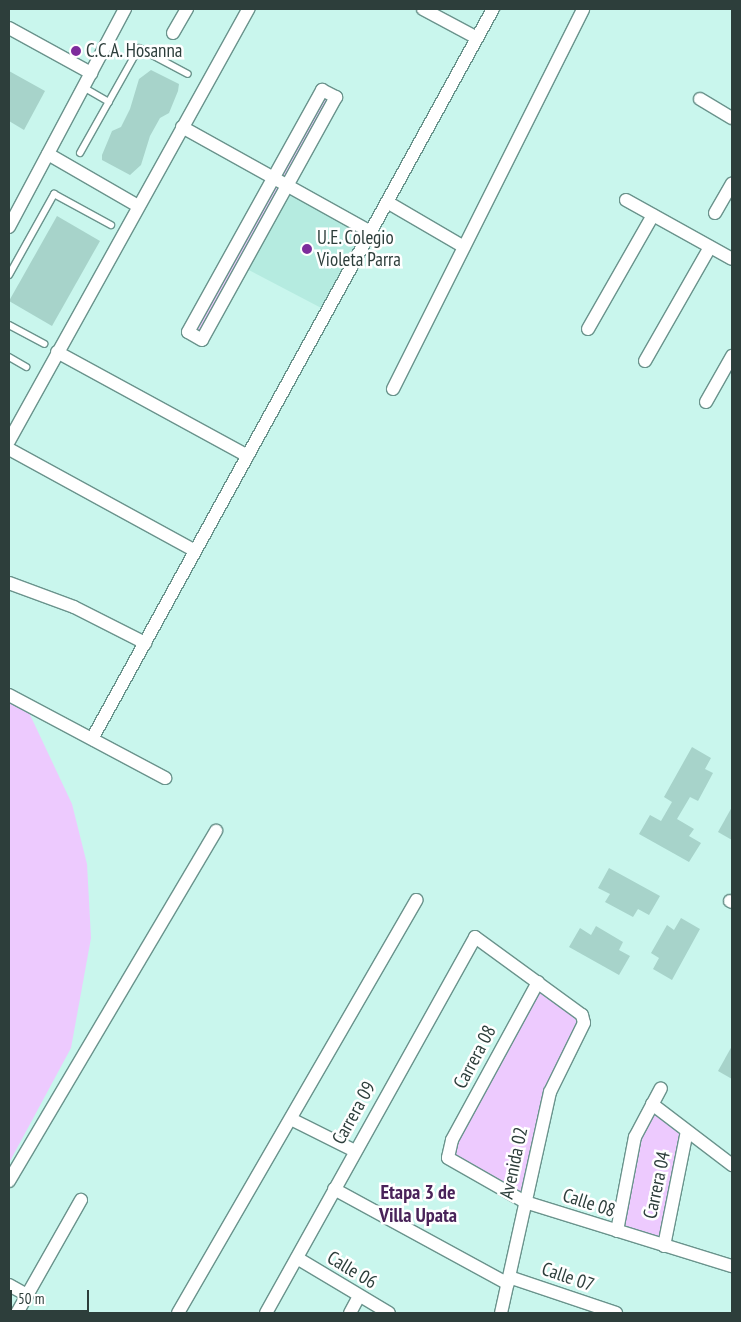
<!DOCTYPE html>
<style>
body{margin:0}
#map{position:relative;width:741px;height:1322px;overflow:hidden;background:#c9f6ed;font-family:"PT Sans Narrow",sans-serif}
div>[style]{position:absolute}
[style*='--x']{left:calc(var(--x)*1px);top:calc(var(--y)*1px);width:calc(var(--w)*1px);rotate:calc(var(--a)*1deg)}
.built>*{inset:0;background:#b5ebe0}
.green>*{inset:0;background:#edcafe}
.building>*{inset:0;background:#a7d3ca}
.roads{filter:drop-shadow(1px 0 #6a938c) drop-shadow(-1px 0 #6a938c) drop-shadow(0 1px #6a938c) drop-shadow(0 -1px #6a938c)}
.lane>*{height:6px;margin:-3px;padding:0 3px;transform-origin:3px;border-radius:3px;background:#fff}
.street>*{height:12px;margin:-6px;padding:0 6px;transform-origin:6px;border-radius:6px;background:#fff}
.dots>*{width:14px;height:14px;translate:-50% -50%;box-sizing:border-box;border:2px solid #fff;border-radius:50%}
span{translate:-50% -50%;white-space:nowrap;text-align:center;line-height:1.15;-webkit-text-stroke:5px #fff;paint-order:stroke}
.poi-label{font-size:19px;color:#2d3e3b}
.left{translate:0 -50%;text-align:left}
.street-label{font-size:19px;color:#2d3e3b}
.neighbourhood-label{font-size:20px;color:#492359;font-weight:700}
.frame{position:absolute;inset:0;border:10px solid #2d3e3b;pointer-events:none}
.scale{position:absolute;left:10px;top:1290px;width:79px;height:22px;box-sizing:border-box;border:2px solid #2d3e3b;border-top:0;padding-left:6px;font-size:15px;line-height:18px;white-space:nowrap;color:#2d3e3b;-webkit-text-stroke:4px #fff;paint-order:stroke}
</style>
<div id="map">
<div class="built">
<i style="clip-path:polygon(288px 185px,371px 232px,327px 311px,243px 267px)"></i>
</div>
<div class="green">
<i style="clip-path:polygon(322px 90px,336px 97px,202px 340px,188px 333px)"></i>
<i style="clip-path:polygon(9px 695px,24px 702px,72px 804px,87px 864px,91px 938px,71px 1048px,9px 1163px)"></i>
<i style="clip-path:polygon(538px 982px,582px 1015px,561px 1067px,525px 1202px,447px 1152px)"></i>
<i style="clip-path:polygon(652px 1104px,687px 1131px,664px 1246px,617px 1231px,631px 1153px)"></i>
</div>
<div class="building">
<i style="clip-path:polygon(151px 70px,179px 84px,178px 91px,169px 113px,160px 118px,150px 136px,141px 165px,130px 175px,102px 160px,102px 155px,112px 131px,121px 127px,130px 109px,139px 79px)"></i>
<i style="clip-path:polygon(9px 71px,45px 91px,24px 130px,9px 121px)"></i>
<i style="clip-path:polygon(57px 216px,100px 241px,52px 326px,9px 301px)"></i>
<i style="clip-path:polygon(692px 747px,711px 758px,705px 769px,713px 773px,698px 801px,690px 797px,677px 819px,694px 829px,689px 836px,701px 843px,689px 862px,639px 834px,650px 815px,661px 821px,672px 802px,664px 797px)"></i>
<i style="clip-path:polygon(732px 807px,732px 840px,718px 832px)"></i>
<i style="clip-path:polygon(609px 868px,660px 896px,649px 915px,638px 909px,633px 917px,605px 902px,610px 894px,598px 888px)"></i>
<i style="clip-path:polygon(681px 918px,700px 929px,672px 980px,653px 969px,659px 958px,651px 953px,667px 925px,674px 930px)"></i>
<i style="clip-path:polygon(596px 926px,623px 942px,619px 950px,630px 956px,619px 975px,569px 947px,580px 928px,591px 935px)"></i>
<i style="clip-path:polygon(732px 1046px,732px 1079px,718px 1071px)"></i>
</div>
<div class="roads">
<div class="lane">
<i style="--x:83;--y:87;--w:30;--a:30"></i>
<i style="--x:80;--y:153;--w:120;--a:-60.7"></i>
<i style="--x:139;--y:48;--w:55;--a:28"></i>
<i style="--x:9;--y:275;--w:93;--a:-60.9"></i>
<i style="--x:54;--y:194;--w:65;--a:28.5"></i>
<i style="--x:9;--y:325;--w:40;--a:28"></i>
<i style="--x:9;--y:357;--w:20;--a:30"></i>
</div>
<div class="street">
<i style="--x:423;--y:9;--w:61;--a:28.2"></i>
<i style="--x:9;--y:28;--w:94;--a:28.8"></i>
<i style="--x:173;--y:33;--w:28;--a:-60"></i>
<i style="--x:322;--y:90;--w:16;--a:27"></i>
<i style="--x:336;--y:97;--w:277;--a:118.9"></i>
<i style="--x:202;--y:340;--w:16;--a:-150"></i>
<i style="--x:188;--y:332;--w:277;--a:-61"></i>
<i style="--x:700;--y:99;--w:37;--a:31"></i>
<i style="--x:182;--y:127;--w:216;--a:29.1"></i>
<i style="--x:48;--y:154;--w:104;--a:30"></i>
<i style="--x:626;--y:200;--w:121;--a:29.1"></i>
<i style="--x:387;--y:202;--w:89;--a:30.3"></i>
<i style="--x:715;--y:213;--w:34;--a:-60"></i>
<i style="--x:9;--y:227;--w:247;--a:-62"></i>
<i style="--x:588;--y:329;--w:131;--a:-60.3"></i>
<i style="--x:57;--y:352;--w:217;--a:28.6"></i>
<i style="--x:645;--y:361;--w:131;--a:-60.3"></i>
<i style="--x:393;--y:389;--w:425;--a:-63.4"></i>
<i style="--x:706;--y:402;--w:53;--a:-60.5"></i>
<i style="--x:9;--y:441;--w:494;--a:-61"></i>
<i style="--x:9;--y:449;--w:212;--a:28.7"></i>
<i style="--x:9;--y:583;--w:69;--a:20.3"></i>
<i style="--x:74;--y:607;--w:80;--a:26.9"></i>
<i style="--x:9;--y:695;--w:177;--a:28"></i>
<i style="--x:92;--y:739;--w:833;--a:-61.22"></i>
<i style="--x:730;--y:901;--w:2;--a:27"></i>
<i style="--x:538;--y:982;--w:180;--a:118.6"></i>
<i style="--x:452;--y:1140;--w:18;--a:103"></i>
<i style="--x:448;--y:1158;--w:89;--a:29.7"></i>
<i style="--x:525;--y:1202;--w:217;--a:17.2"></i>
<i style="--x:652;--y:1104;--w:101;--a:37.3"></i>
<i style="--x:291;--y:1119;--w:72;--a:26.6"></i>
<i style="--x:9;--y:1181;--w:407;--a:-59.4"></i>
<i style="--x:334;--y:1189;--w:198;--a:28.6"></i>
<i style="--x:617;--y:1231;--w:96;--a:-79.2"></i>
<i style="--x:635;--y:1137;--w:55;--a:-62"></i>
<i style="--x:664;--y:1246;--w:117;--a:-78.7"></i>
<i style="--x:297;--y:1258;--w:107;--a:30.9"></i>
<i style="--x:509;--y:1277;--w:113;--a:18.6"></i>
<i style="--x:9;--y:1285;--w:21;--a:29"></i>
<i style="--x:17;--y:1313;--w:130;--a:-60.5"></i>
<i style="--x:178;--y:1313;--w:477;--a:-60"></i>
<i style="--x:266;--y:1313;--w:430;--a:-60.9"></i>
<i style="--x:475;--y:937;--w:132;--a:36.1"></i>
<i style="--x:582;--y:1015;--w:8;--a:76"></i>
<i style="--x:584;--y:1023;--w:77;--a:116.2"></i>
<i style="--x:550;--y:1092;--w:226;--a:102.5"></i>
<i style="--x:350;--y:1313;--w:19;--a:-62"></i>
</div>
</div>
<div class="dots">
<i style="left:76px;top:51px;background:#7d2c9c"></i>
<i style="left:307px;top:249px;background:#7d2c9c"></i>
</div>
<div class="poi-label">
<span class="left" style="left:86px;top:51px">C.C.A. Hosanna</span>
<span class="left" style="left:317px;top:249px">U.E. Colegio<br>Violeta Parra</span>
</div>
<div class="street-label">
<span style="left:475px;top:1057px;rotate:-62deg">Carrera 08</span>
<span style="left:354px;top:1113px;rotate:-61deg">Carrera 09</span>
<span style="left:514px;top:1163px;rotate:-78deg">Avenida 02</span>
<span style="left:657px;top:1185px;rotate:-78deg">Carrera 04</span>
<span style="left:589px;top:1203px;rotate:18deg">Calle 08</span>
<span style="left:352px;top:1270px;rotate:31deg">Calle 06</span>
<span style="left:568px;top:1277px;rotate:19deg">Calle 07</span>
</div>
<div class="neighbourhood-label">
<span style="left:418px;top:1204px">Etapa 3 de<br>Villa Upata</span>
</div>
<div class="frame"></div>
<div class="scale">50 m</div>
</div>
